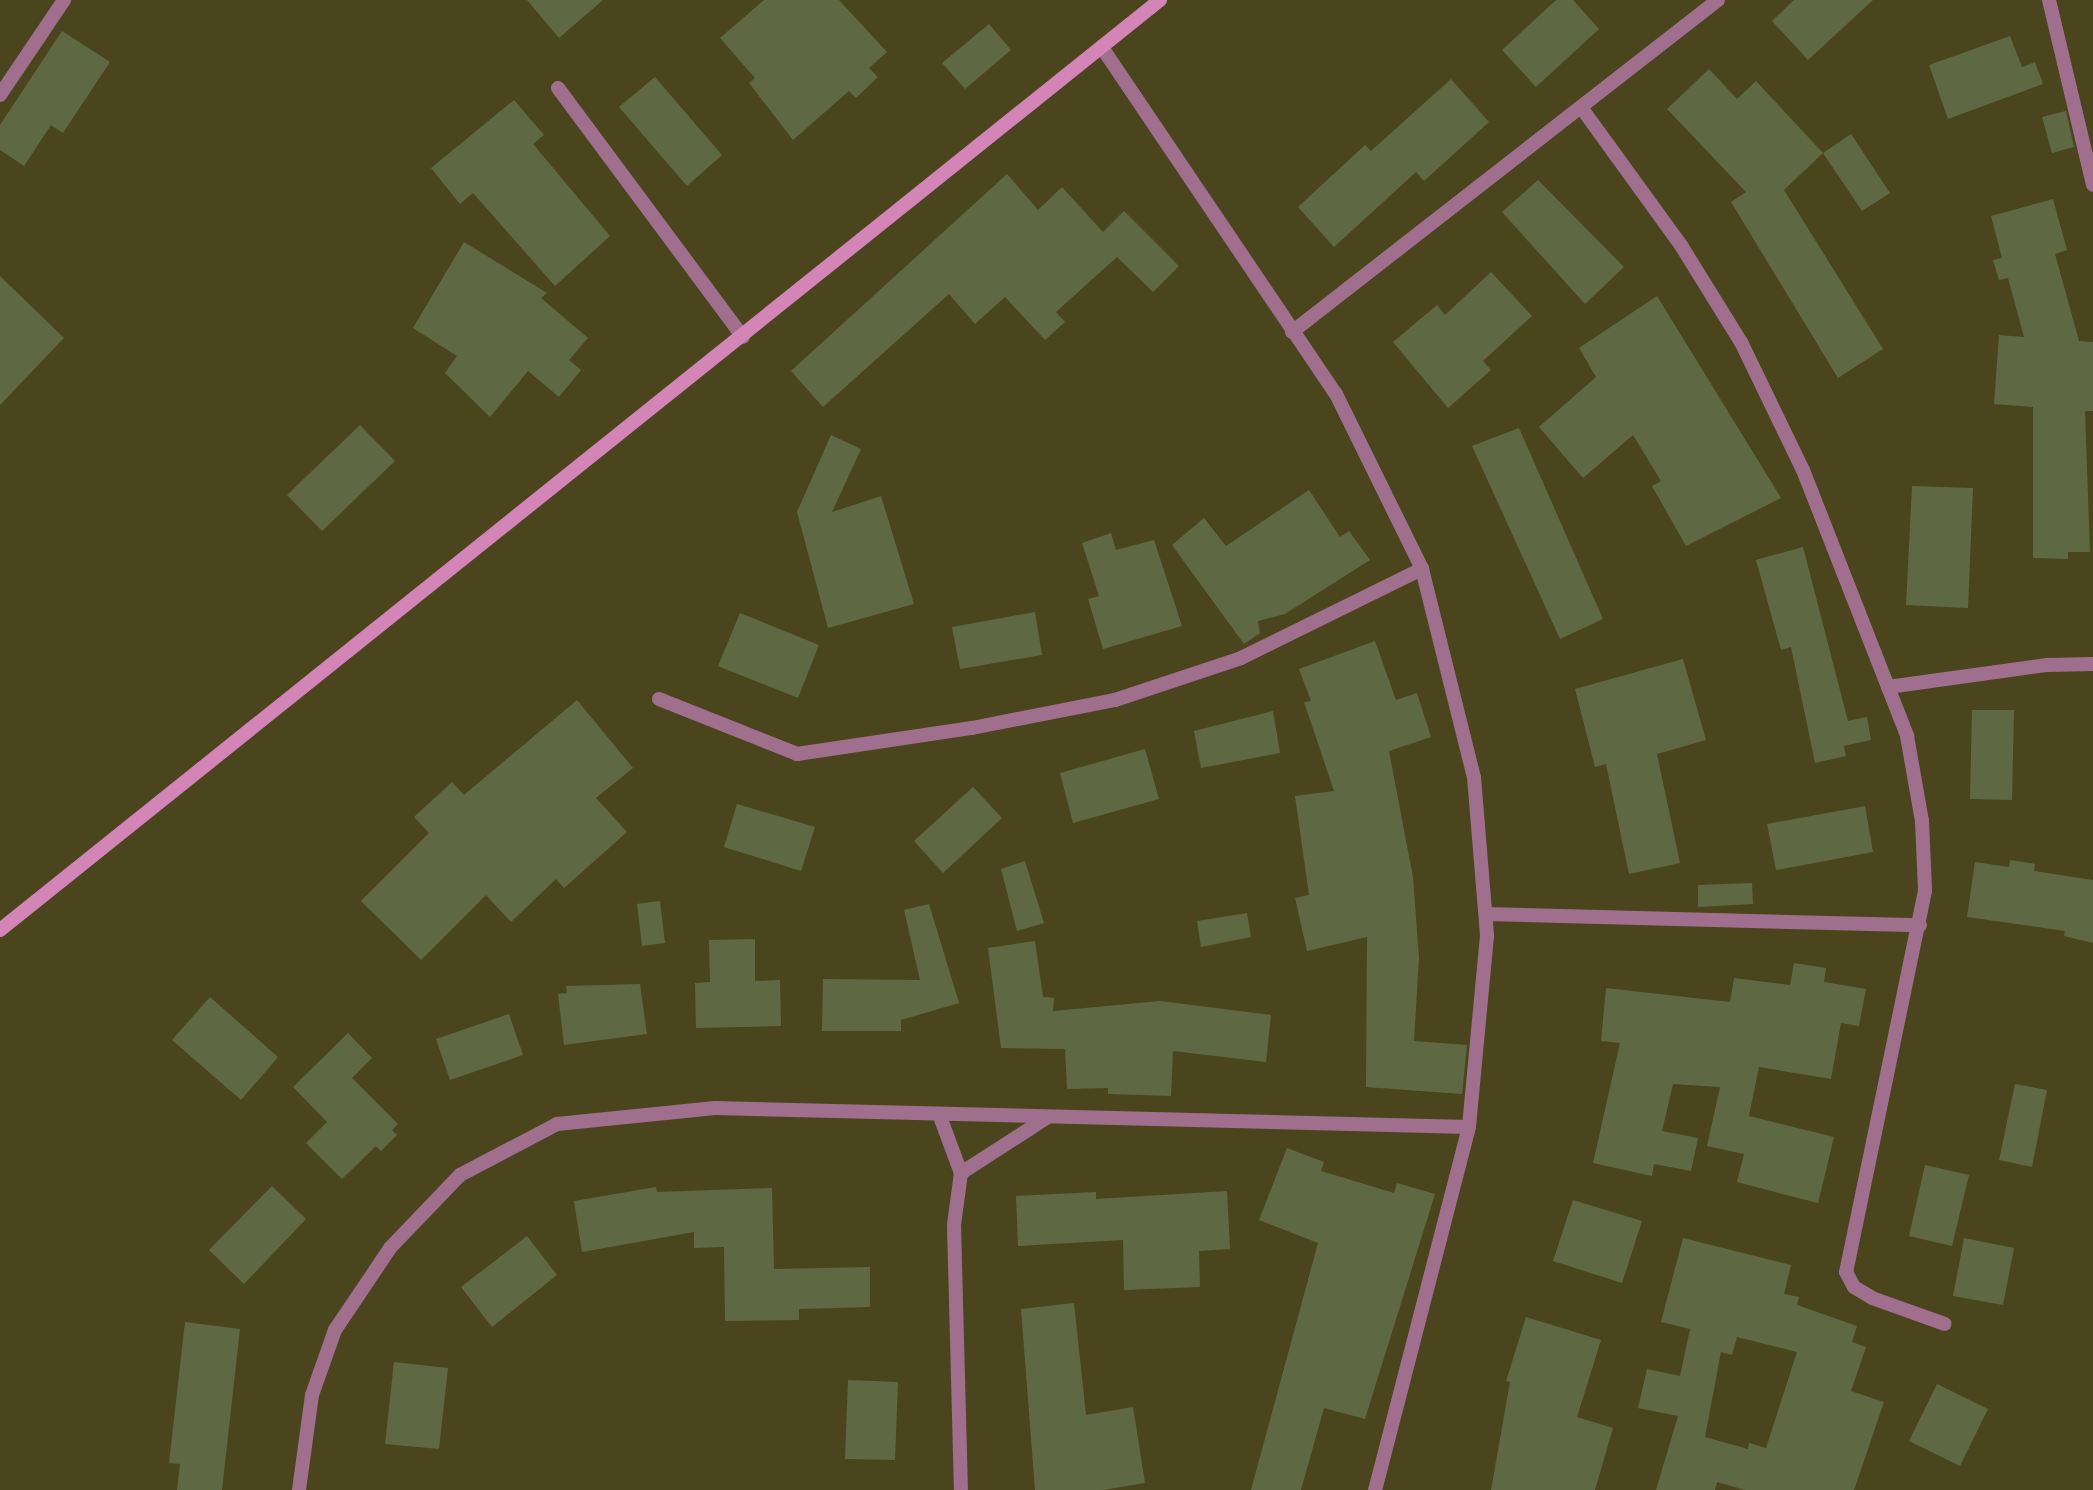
<!DOCTYPE html>
<style>
body{margin:0}
#map{position:relative;width:2093px;height:1490px;overflow:hidden;background:#4b451e;font-family:"Work Sans",sans-serif}
div>[style]{position:absolute}
[style*='--x']{left:calc(var(--x)*1px);top:calc(var(--y)*1px);width:calc(var(--w)*1px);rotate:calc(var(--a)*1deg)}
.building>*{inset:0;background:#5e6943}
.street>*{height:14px;margin:-7px;padding:0 7px;transform-origin:7px;border-radius:7px;background:#a16f8e}
.secondary>*{height:14px;margin:-7px;padding:0 7px;transform-origin:7px;border-radius:7px;background:#d485b8}
span{translate:-50% -50%;white-space:nowrap;text-align:center;line-height:1.15;-webkit-text-stroke:6px #4b451e;paint-order:stroke}
</style>
<div id="map">
<div class="building">
<i style="clip-path:polygon(527px 0,603px 0,559px 38px)"></i>
<i style="clip-path:polygon(764px 0,839px 0,887px 52px,869px 68px,878px 77px,856px 98px,849px 91px,793px 140px,749px 83px,755px 78px,720px 38px)"></i>
<i style="clip-path:polygon(1556px 0,1573px 0,1599px 29px,1536px 87px,1502px 50px)"></i>
<i style="clip-path:polygon(1794px 0,1873px 0,1808px 60px,1772px 21px)"></i>
<i style="clip-path:polygon(989px 24px,1011px 50px,965px 89px,942px 63px)"></i>
<i style="clip-path:polygon(62px 31px,110px 62px,63px 133px,51px 125px,24px 166px,0 150px,0 125px)"></i>
<i style="clip-path:polygon(2010px 36px,2022px 67px,2035px 62px,2043px 84px,1948px 119px,1929px 65px)"></i>
<i style="clip-path:polygon(1709px 69px,1737px 99px,1756px 81px,1823px 153px,1784px 190px,1883px 349px,1838px 378px,1731px 202px,1746px 192px,1667px 109px)"></i>
<i style="clip-path:polygon(655px 77px,722px 155px,687px 186px,619px 107px)"></i>
<i style="clip-path:polygon(1451px 79px,1489px 122px,1424px 181px,1416px 172px,1334px 247px,1298px 207px,1365px 145px,1371px 151px)"></i>
<i style="clip-path:polygon(514px 100px,544px 135px,533px 144px,610px 236px,555px 286px,473px 193px,460px 204px,431px 168px)"></i>
<i style="clip-path:polygon(2066px 111px,2074px 147px,2052px 153px,2042px 117px)"></i>
<i style="clip-path:polygon(1851px 134px,1890px 193px,1862px 211px,1823px 153px)"></i>
<i style="clip-path:polygon(1007px 174px,1038px 210px,1062px 187px,1103px 232px,1124px 211px,1179px 266px,1153px 292px,1117px 257px,1056px 312px,1065px 322px,1045px 340px,1005px 297px,975px 324px,949px 294px,823px 407px,791px 371px)"></i>
<i style="clip-path:polygon(1538px 180px,1624px 267px,1585px 304px,1502px 212px)"></i>
<i style="clip-path:polygon(2053px 199px,2067px 250px,2055px 254px,2079px 341px,2093px 342px,2093px 411px,2085px 411px,2090px 552px,2068px 552px,2068px 559px,2033px 558px,2033px 407px,1994px 404px,1999px 335px,2024px 337px,2008px 278px,1999px 280px,1993px 260px,2002px 258px,1991px 216px)"></i>
<i style="clip-path:polygon(464px 242px,547px 293px,541px 298px,588px 338px,569px 360px,581px 370px,559px 397px,528px 371px,490px 417px,445px 373px,457px 356px,413px 328px)"></i>
<i style="clip-path:polygon(1491px 272px,1532px 316px,1483px 361px,1491px 370px,1448px 408px,1393px 342px,1437px 305px,1445px 315px)"></i>
<i style="clip-path:polygon(0 276px,64px 338px,0 405px)"></i>
<i style="clip-path:polygon(1657px 296px,1781px 498px,1686px 546px,1652px 486px,1661px 481px,1633px 435px,1583px 478px,1539px 427px,1596px 377px,1579px 348px)"></i>
<i style="clip-path:polygon(360px 425px,395px 461px,322px 531px,287px 495px)"></i>
<i style="clip-path:polygon(1519px 428px,1603px 619px,1560px 639px,1472px 446px)"></i>
<i style="clip-path:polygon(831px 435px,861px 449px,832px 512px,881px 496px,914px 604px,828px 628px,797px 512px)"></i>
<i style="clip-path:polygon(1912px 486px,1973px 488px,1968px 608px,1906px 605px)"></i>
<i style="clip-path:polygon(1309px 490px,1340px 537px,1349px 531px,1370px 560px,1285px 614px,1258px 621px,1260px 633px,1244px 644px,1172px 545px,1204px 518px,1226px 546px)"></i>
<i style="clip-path:polygon(1111px 533px,1116px 550px,1154px 540px,1182px 626px,1103px 649px,1088px 599px,1099px 596px,1082px 543px)"></i>
<i style="clip-path:polygon(1803px 547px,1848px 721px,1867px 717px,1871px 740px,1844px 746px,1846px 756px,1815px 763px,1791px 647px,1781px 650px,1756px 560px)"></i>
<i style="clip-path:polygon(1035px 612px,1042px 655px,960px 669px,952px 627px)"></i>
<i style="clip-path:polygon(740px 613px,819px 645px,798px 698px,718px 666px)"></i>
<i style="clip-path:polygon(1375px 641px,1396px 700px,1417px 693px,1431px 737px,1389px 751px,1413px 877px,1419px 958px,1414px 1041px,1467px 1045px,1462px 1094px,1366px 1087px,1367px 937px,1307px 951px,1295px 898px,1309px 895px,1295px 796px,1334px 791px,1304px 702px,1311px 701px,1299px 669px)"></i>
<i style="clip-path:polygon(1683px 659px,1706px 740px,1657px 754px,1680px 863px,1629px 874px,1606px 764px,1595px 767px,1575px 689px)"></i>
<i style="clip-path:polygon(577px 700px,633px 768px,596px 798px,627px 832px,564px 888px,556px 879px,511px 922px,486px 895px,421px 960px,361px 901px,429px 833px,414px 817px,452px 782px,464px 795px)"></i>
<i style="clip-path:polygon(1972px 710px,2014px 710px,2012px 800px,1970px 799px)"></i>
<i style="clip-path:polygon(1273px 711px,1280px 753px,1201px 768px,1194px 731px)"></i>
<i style="clip-path:polygon(1145px 749px,1159px 799px,1073px 823px,1060px 773px)"></i>
<i style="clip-path:polygon(973px 787px,1002px 818px,943px 873px,914px 841px)"></i>
<i style="clip-path:polygon(737px 804px,815px 827px,801px 871px,724px 847px)"></i>
<i style="clip-path:polygon(1865px 806px,1873px 852px,1776px 870px,1767px 824px)"></i>
<i style="clip-path:polygon(2010px 860px,2035px 864px,2034px 871px,2093px 880px,2093px 943px,2064px 936px,2065px 931px,1967px 917px,1975px 862px,2009px 867px)"></i>
<i style="clip-path:polygon(1025px 861px,1044px 923px,1017px 931px,1001px 869px)"></i>
<i style="clip-path:polygon(1752px 883px,1753px 904px,1698px 907px,1698px 885px)"></i>
<i style="clip-path:polygon(660px 901px,665px 943px,642px 946px,637px 904px)"></i>
<i style="clip-path:polygon(929px 904px,959px 1003px,901px 1020px,901px 1031px,822px 1031px,823px 979px,920px 980px,904px 910px)"></i>
<i style="clip-path:polygon(1247px 913px,1251px 937px,1201px 947px,1197px 921px)"></i>
<i style="clip-path:polygon(755px 939px,755px 981px,780px 980px,781px 1026px,696px 1028px,695px 983px,710px 982px,709px 940px)"></i>
<i style="clip-path:polygon(1035px 941px,1043px 997px,1054px 998px,1053px 1011px,1160px 1001px,1271px 1015px,1266px 1062px,1173px 1051px,1171px 1096px,1108px 1094px,1108px 1088px,1067px 1089px,1065px 1049px,1001px 1048px,988px 948px)"></i>
<i style="clip-path:polygon(1794px 963px,1826px 968px,1824px 982px,1866px 989px,1859px 1026px,1841px 1023px,1831px 1079px,1759px 1067px,1749px 1116px,1834px 1137px,1818px 1203px,1737px 1182px,1744px 1154px,1707px 1146px,1720px 1087px,1673px 1084px,1662px 1131px,1698px 1138px,1691px 1171px,1654px 1164px,1652px 1176px,1593px 1163px,1620px 1043px,1601px 1041px,1606px 988px,1730px 1002px,1734px 978px,1790px 985px)"></i>
<i style="clip-path:polygon(640px 984px,647px 1034px,564px 1045px,558px 994px,567px 993px,566px 986px)"></i>
<i style="clip-path:polygon(210px 997px,278px 1057px,241px 1100px,172px 1040px)"></i>
<i style="clip-path:polygon(509px 1014px,523px 1055px,450px 1080px,436px 1039px)"></i>
<i style="clip-path:polygon(348px 1033px,372px 1058px,352px 1078px,398px 1124px,392px 1130px,397px 1135px,381px 1151px,376px 1146px,342px 1179px,306px 1143px,327px 1122px,293px 1087px)"></i>
<i style="clip-path:polygon(2015px 1084px,2047px 1090px,2032px 1167px,1999px 1160px)"></i>
<i style="clip-path:polygon(1287px 1148px,1324px 1162px,1321px 1171px,1394px 1193px,1397px 1183px,1435px 1194px,1365px 1419px,1324px 1408px,1301px 1490px,1251px 1490px,1318px 1243px,1259px 1220px)"></i>
<i style="clip-path:polygon(1925px 1165px,1969px 1175px,1952px 1246px,1909px 1236px)"></i>
<i style="clip-path:polygon(272px 1186px,306px 1219px,244px 1284px,209px 1250px)"></i>
<i style="clip-path:polygon(656px 1187px,657px 1192px,772px 1188px,774px 1269px,870px 1267px,870px 1307px,799px 1309px,799px 1320px,725px 1321px,724px 1247px,694px 1248px,694px 1232px,582px 1252px,574px 1201px)"></i>
<i style="clip-path:polygon(1227px 1191px,1230px 1249px,1199px 1251px,1200px 1287px,1124px 1290px,1123px 1240px,1018px 1246px,1016px 1196px,1096px 1192px,1096px 1199px)"></i>
<i style="clip-path:polygon(1573px 1200px,1642px 1221px,1622px 1283px,1553px 1261px)"></i>
<i style="clip-path:polygon(527px 1236px,557px 1275px,492px 1327px,461px 1287px)"></i>
<i style="clip-path:polygon(evenodd,1683px 1238px,1791px 1265px,1784px 1294px,1799px 1297px,1797px 1305px,1857px 1326px,1852px 1342px,1866px 1347px,1851px 1391px,1884px 1402px,1854px 1490px,1745px 1490px,1717px 1482px,1715px 1490px,1656px 1490px,1678px 1416px,1638px 1408px,1647px 1369px,1680px 1376px,1690px 1329px,1661px 1322px,1683px 1238px,1737px 1337px,1797px 1352px,1766px 1448px,1749px 1443px,1748px 1449px,1705px 1437px,1721px 1352px,1732px 1355px,1737px 1337px)"></i>
<i style="clip-path:polygon(1964px 1238px,2014px 1248px,2003px 1305px,1953px 1296px)"></i>
<i style="clip-path:polygon(1074px 1303px,1086px 1415px,1133px 1407px,1145px 1483px,1103px 1490px,1035px 1490px,1021px 1309px)"></i>
<i style="clip-path:polygon(1526px 1317px,1601px 1340px,1577px 1417px,1613px 1428px,1595px 1490px,1491px 1490px,1510px 1382px,1506px 1381px)"></i>
<i style="clip-path:polygon(185px 1322px,240px 1329px,222px 1490px,177px 1490px,180px 1464px,169px 1463px)"></i>
<i style="clip-path:polygon(394px 1362px,448px 1368px,439px 1449px,385px 1444px)"></i>
<i style="clip-path:polygon(848px 1380px,898px 1382px,895px 1460px,845px 1459px)"></i>
<i style="clip-path:polygon(1937px 1384px,1988px 1409px,1960px 1466px,1909px 1441px)"></i>
</div>
<div class="street">
<i style="--x:2049;--y:0;--w:190;--a:76.6"></i>
<i style="--x:1103;--y:49;--w:416;--a:56"></i>
<i style="--x:1336;--y:394;--w:195;--a:63.8"></i>
<i style="--x:1422;--y:569;--w:214;--a:76"></i>
<i style="--x:1474;--y:777;--w:160;--a:85.3"></i>
<i style="--x:1487;--y:936;--w:192;--a:95.4"></i>
<i style="--x:1469;--y:1127;--w:375;--a:104.5"></i>
<i style="--x:558;--y:88;--w:310;--a:53.4"></i>
<i style="--x:0;--y:95;--w:115;--a:-56"></i>
<i style="--x:1583;--y:110;--w:169;--a:54.1"></i>
<i style="--x:1682;--y:247;--w:112;--a:58.2"></i>
<i style="--x:1741;--y:342;--w:142;--a:64.2"></i>
<i style="--x:1803;--y:470;--w:286;--a:68.6"></i>
<i style="--x:1907;--y:736;--w:86;--a:80"></i>
<i style="--x:1922;--y:821;--w:70;--a:87.5"></i>
<i style="--x:1925;--y:891;--w:389;--a:101.7"></i>
<i style="--x:1846;--y:1272;--w:17;--a:62"></i>
<i style="--x:1854;--y:1287;--w:21;--a:31"></i>
<i style="--x:1872;--y:1298;--w:77;--a:19.6"></i>
<i style="--x:1292;--y:332;--w:540;--a:-37.93"></i>
<i style="--x:1888;--y:687;--w:161;--a:-7.9"></i>
<i style="--x:2047;--y:665;--w:46;--a:-1.2"></i>
<i style="--x:659;--y:699;--w:149;--a:21.7"></i>
<i style="--x:797;--y:754;--w:177;--a:-8.5"></i>
<i style="--x:972;--y:728;--w:146;--a:-11.1"></i>
<i style="--x:1115;--y:700;--w:133;--a:-18.4"></i>
<i style="--x:1241;--y:658;--w:202;--a:-26.2"></i>
<i style="--x:1486;--y:914;--w:434;--a:1.5"></i>
<i style="--x:939;--y:1114;--w:63;--a:69.6"></i>
<i style="--x:961;--y:1173;--w:52;--a:97.7"></i>
<i style="--x:954;--y:1225;--w:265;--a:88.5"></i>
<i style="--x:961;--y:1173;--w:103;--a:-32.8"></i>
<i style="--x:299;--y:1490;--w:96;--a:-82.2"></i>
<i style="--x:312;--y:1395;--w:69;--a:-70.5"></i>
<i style="--x:335;--y:1330;--w:99;--a:-56.1"></i>
<i style="--x:390;--y:1248;--w:101;--a:-46.2"></i>
<i style="--x:460;--y:1175;--w:110;--a:-27.7"></i>
<i style="--x:557;--y:1124;--w:159;--a:-5.8"></i>
<i style="--x:715;--y:1108;--w:754;--a:1.44"></i>
</div>
<div class="secondary">
<i style="--x:0;--y:930;--w:1487;--a:-38.72"></i>
</div>
</div>
